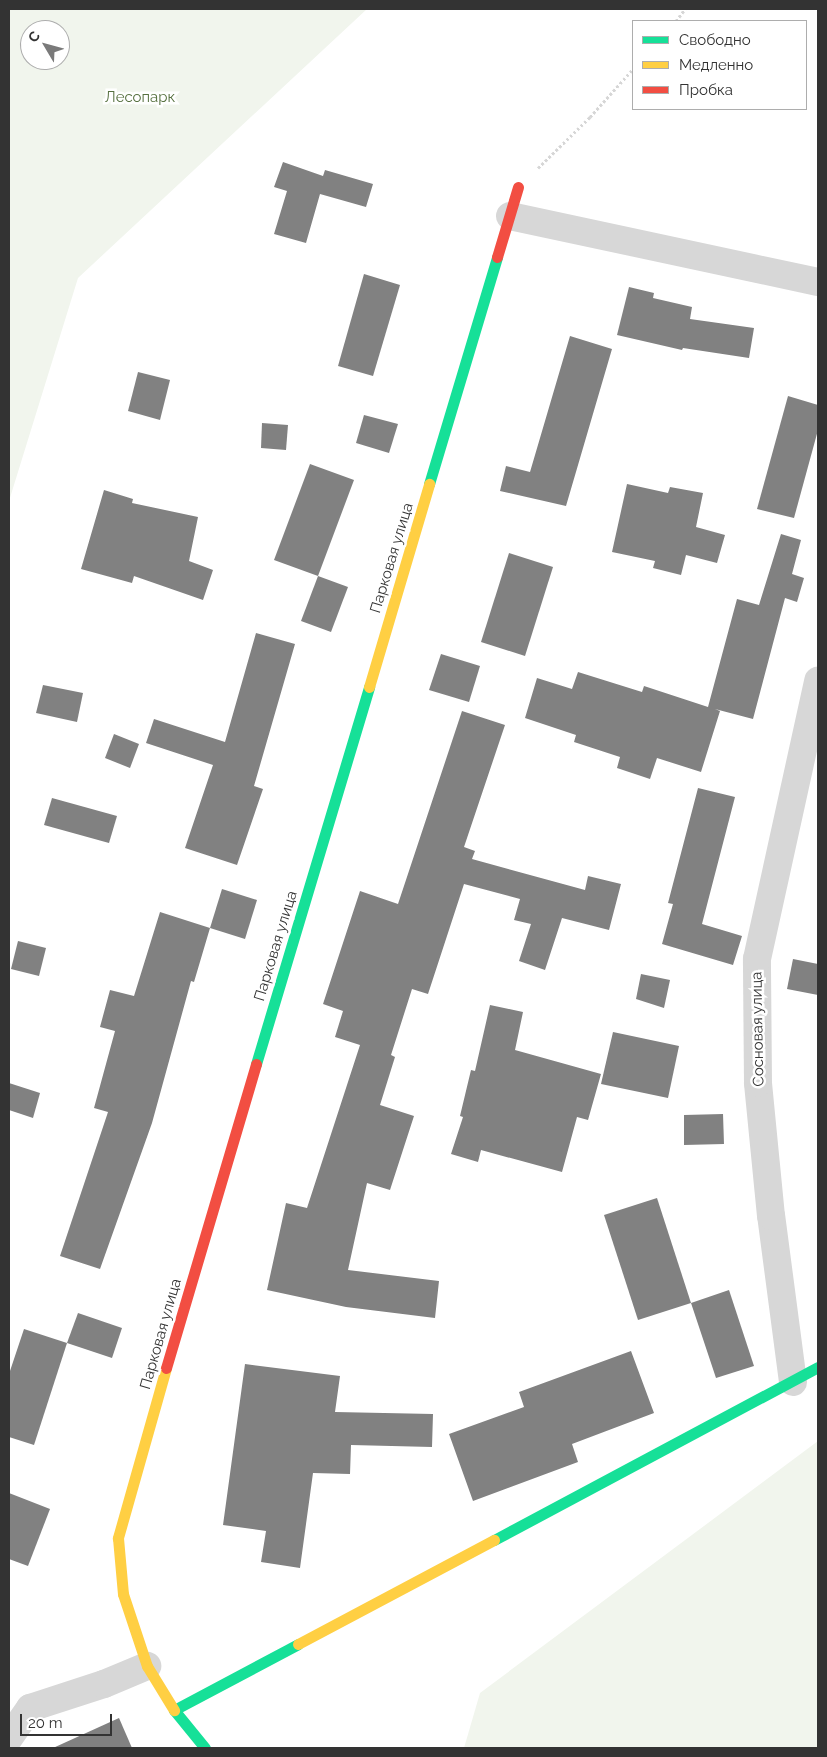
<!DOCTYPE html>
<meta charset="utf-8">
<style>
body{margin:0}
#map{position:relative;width:827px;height:1757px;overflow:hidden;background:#fff;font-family:Raleway,sans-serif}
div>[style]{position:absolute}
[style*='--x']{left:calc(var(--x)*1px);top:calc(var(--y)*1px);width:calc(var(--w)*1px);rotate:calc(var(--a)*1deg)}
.green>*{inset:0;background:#f1f5ed}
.building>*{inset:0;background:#818181}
.path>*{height:3px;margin-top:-1.5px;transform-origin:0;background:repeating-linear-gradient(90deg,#d6d6d6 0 2.5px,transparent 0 5px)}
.street>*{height:28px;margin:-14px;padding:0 14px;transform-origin:14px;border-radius:14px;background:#d7d7d7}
.fast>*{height:11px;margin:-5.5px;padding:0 5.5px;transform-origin:5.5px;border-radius:5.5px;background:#16e098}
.slow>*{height:11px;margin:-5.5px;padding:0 5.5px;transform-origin:5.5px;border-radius:5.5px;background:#ffcf43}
.jam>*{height:11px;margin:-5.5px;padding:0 5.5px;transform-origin:5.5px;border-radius:5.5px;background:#f24e42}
span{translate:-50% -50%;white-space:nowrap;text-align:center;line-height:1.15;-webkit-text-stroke:5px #fff;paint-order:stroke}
.park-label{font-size:15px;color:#56703f}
.street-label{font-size:15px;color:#333}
.frame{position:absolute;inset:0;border:10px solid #333;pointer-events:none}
.legend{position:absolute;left:632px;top:20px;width:175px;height:90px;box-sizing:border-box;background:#fff;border:1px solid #adadad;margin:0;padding:6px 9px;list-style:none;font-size:15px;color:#333}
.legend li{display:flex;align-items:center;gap:10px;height:25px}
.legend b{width:25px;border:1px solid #adadad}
.north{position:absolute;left:20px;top:20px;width:50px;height:50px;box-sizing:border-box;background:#fff;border:1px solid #adadad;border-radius:50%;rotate:307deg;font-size:14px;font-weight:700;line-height:20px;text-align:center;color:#333}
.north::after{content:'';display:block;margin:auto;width:18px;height:22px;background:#7a7a7a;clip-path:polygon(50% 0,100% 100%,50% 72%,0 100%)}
.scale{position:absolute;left:20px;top:1714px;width:92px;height:22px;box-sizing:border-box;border:2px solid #333;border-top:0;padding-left:6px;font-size:15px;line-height:18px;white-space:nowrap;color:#333;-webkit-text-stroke:4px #fff;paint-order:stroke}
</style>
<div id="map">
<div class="green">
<i style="clip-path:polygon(evenodd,9px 9px,367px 9px,78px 278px,9px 501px,9px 9px,30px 30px,60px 30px,60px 60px,30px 60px,30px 30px)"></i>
<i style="clip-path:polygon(818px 1441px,818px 1748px,464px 1748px,480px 1693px)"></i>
</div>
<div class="building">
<i style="clip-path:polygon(283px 162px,323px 176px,325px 170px,373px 184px,366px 207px,320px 194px,306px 243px,274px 234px,287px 191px,274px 187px)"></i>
<i style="clip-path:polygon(364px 274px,400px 285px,373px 376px,338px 366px)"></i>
<i style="clip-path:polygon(629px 287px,654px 293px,653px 298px,692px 307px,690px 319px,754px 328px,749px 358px,683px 348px,682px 350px,617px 335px)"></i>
<i style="clip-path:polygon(570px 336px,612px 349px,566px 506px,500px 491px,506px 466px,530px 472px)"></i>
<i style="clip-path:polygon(138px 372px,170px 380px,160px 420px,128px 411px)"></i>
<i style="clip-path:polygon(788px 396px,818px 405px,818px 430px,794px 518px,757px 509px)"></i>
<i style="clip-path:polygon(364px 415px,398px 424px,389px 453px,356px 443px)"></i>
<i style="clip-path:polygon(262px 423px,288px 425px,286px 450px,261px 448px)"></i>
<i style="clip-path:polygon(310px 464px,354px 480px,318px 576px,274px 560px)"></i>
<i style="clip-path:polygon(627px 484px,668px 493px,670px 487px,703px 493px,696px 527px,725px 535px,717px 563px,686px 555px,681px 575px,653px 568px,655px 561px,612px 552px)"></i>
<i style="clip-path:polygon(104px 490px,133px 499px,132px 503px,198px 517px,189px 561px,213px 570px,203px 600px,134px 576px,132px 583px,81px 569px)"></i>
<i style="clip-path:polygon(781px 534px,801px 540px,792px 574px,804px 578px,797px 602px,785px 598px,753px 719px,715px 709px,720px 711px,701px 772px,657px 758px,650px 779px,617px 768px,620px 757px,574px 742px,576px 735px,525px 718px,537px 678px,572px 689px,578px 672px,642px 692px,644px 686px,708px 707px,737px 599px,759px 605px)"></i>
<i style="clip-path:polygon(509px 553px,553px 567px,525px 656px,481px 642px)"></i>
<i style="clip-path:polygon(318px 576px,348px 587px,331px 632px,301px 621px)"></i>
<i style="clip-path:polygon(256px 633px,295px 644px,254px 786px,263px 789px,237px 865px,185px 848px,213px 765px,146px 743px,154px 719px,225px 742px)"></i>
<i style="clip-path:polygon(441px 654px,480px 666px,469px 702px,429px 690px)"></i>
<i style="clip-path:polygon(43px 685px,83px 693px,77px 722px,36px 713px)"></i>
<i style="clip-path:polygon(462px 711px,505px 725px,464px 847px,475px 851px,472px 859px,585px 890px,588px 876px,621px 884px,609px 930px,562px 918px,545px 970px,519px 961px,531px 924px,514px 920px,520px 899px,464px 884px,428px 994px,412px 989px,391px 1055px,395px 1057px,380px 1105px,414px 1116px,390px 1190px,367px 1183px,348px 1270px,439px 1281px,435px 1318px,346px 1307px,267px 1290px,286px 1203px,307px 1208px,360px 1045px,335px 1037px,343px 1011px,323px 1004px,360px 891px,398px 904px)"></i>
<i style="clip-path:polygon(114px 734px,139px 744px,130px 768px,105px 758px)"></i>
<i style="clip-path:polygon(698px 788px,735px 797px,702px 924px,742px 936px,733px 965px,662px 944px,673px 904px,668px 903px)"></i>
<i style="clip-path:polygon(52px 798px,117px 816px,109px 843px,44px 825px)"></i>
<i style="clip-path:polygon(222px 889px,257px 900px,245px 939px,210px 928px)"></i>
<i style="clip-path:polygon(160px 912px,210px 928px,194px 982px,191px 981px,152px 1123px,100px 1269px,60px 1256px,108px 1112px,94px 1108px,115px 1031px,100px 1027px,110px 990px,134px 996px)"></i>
<i style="clip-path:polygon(18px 941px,46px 948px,39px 976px,11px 969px)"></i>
<i style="clip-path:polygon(793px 959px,818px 964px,818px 995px,787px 989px)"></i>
<i style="clip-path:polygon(641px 974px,670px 980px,664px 1008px,636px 999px)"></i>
<i style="clip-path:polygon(490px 1005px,523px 1012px,515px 1050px,601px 1074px,588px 1120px,577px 1117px,562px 1172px,481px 1150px,478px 1162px,451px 1154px,463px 1117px,460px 1116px,471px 1070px,475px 1071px)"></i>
<i style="clip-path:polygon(613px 1032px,679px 1046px,668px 1098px,601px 1084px)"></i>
<i style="clip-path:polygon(9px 1083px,40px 1093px,33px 1118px,9px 1110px)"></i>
<i style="clip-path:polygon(723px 1114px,724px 1144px,684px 1145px,684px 1115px)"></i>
<i style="clip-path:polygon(657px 1198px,691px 1303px,638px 1320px,604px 1215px)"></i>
<i style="clip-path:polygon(729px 1290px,754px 1366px,716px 1378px,691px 1303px)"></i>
<i style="clip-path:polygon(78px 1313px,122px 1328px,112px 1358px,67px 1343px)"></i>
<i style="clip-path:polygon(24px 1329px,67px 1343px,34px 1445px,9px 1437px,9px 1374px)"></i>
<i style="clip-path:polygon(631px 1351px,654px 1413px,572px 1444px,578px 1462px,473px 1501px,449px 1434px,524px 1407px,519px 1392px)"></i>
<i style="clip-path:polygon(245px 1364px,340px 1376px,335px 1412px,433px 1414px,432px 1447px,351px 1445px,350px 1474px,313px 1473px,300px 1568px,261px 1562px,266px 1531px,223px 1525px)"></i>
<i style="clip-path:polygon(9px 1493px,50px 1509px,28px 1566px,9px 1559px)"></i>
<i style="clip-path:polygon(119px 1718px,132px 1748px,53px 1748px)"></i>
</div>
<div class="path">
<i style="--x:676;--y:21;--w:15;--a:-53"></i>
<i style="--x:538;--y:168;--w:73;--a:-44.4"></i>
<i style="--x:590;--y:117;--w:64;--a:-48.1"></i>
</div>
<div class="street">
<i style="--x:510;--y:216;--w:315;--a:12.1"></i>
<i style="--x:793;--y:1382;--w:167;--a:-97.5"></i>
<i style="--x:771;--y:1216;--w:134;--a:-95.6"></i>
<i style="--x:758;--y:1083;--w:124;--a:-90.5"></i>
<i style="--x:757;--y:959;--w:285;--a:-77.6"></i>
<i style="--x:9;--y:1738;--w:37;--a:-55"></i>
<i style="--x:30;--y:1708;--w:78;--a:-18"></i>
<i style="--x:104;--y:1684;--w:47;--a:-22.7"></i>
</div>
<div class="fast">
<i style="--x:429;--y:484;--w:237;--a:-73.3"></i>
<i style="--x:256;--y:1064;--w:394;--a:-73.3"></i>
<i style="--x:494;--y:1540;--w:367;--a:-28.1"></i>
<i style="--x:205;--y:1748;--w:49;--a:-129.2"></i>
<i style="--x:174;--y:1710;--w:140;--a:-28"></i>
</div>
<div class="slow">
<i style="--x:369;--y:687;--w:212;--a:-73.5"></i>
<i style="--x:166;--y:1368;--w:177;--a:105.8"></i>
<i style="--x:118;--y:1538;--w:56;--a:84.9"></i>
<i style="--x:123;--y:1594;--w:76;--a:71.6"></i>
<i style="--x:147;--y:1666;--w:52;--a:58.5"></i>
<i style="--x:298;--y:1644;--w:222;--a:-28"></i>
</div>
<div class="jam">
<i style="--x:497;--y:257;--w:73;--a:-73.3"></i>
<i style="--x:166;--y:1368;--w:317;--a:-73.5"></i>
</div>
<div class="park-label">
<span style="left:140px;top:98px">Лесопарк</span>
</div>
<div class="street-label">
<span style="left:392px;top:558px;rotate:-73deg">Парковая улица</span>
<span style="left:276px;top:946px;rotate:-73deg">Парковая улица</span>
<span style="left:758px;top:1029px;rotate:-91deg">Сосновая улица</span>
<span style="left:161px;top:1334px;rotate:-74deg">Парковая улица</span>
</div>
<div class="frame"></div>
<ul class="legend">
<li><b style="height:6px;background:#16e098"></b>Свободно</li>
<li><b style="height:6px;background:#ffcf43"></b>Медленно</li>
<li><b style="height:6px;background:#f24e42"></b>Пробка</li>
</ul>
<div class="north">С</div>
<div class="scale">20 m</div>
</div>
